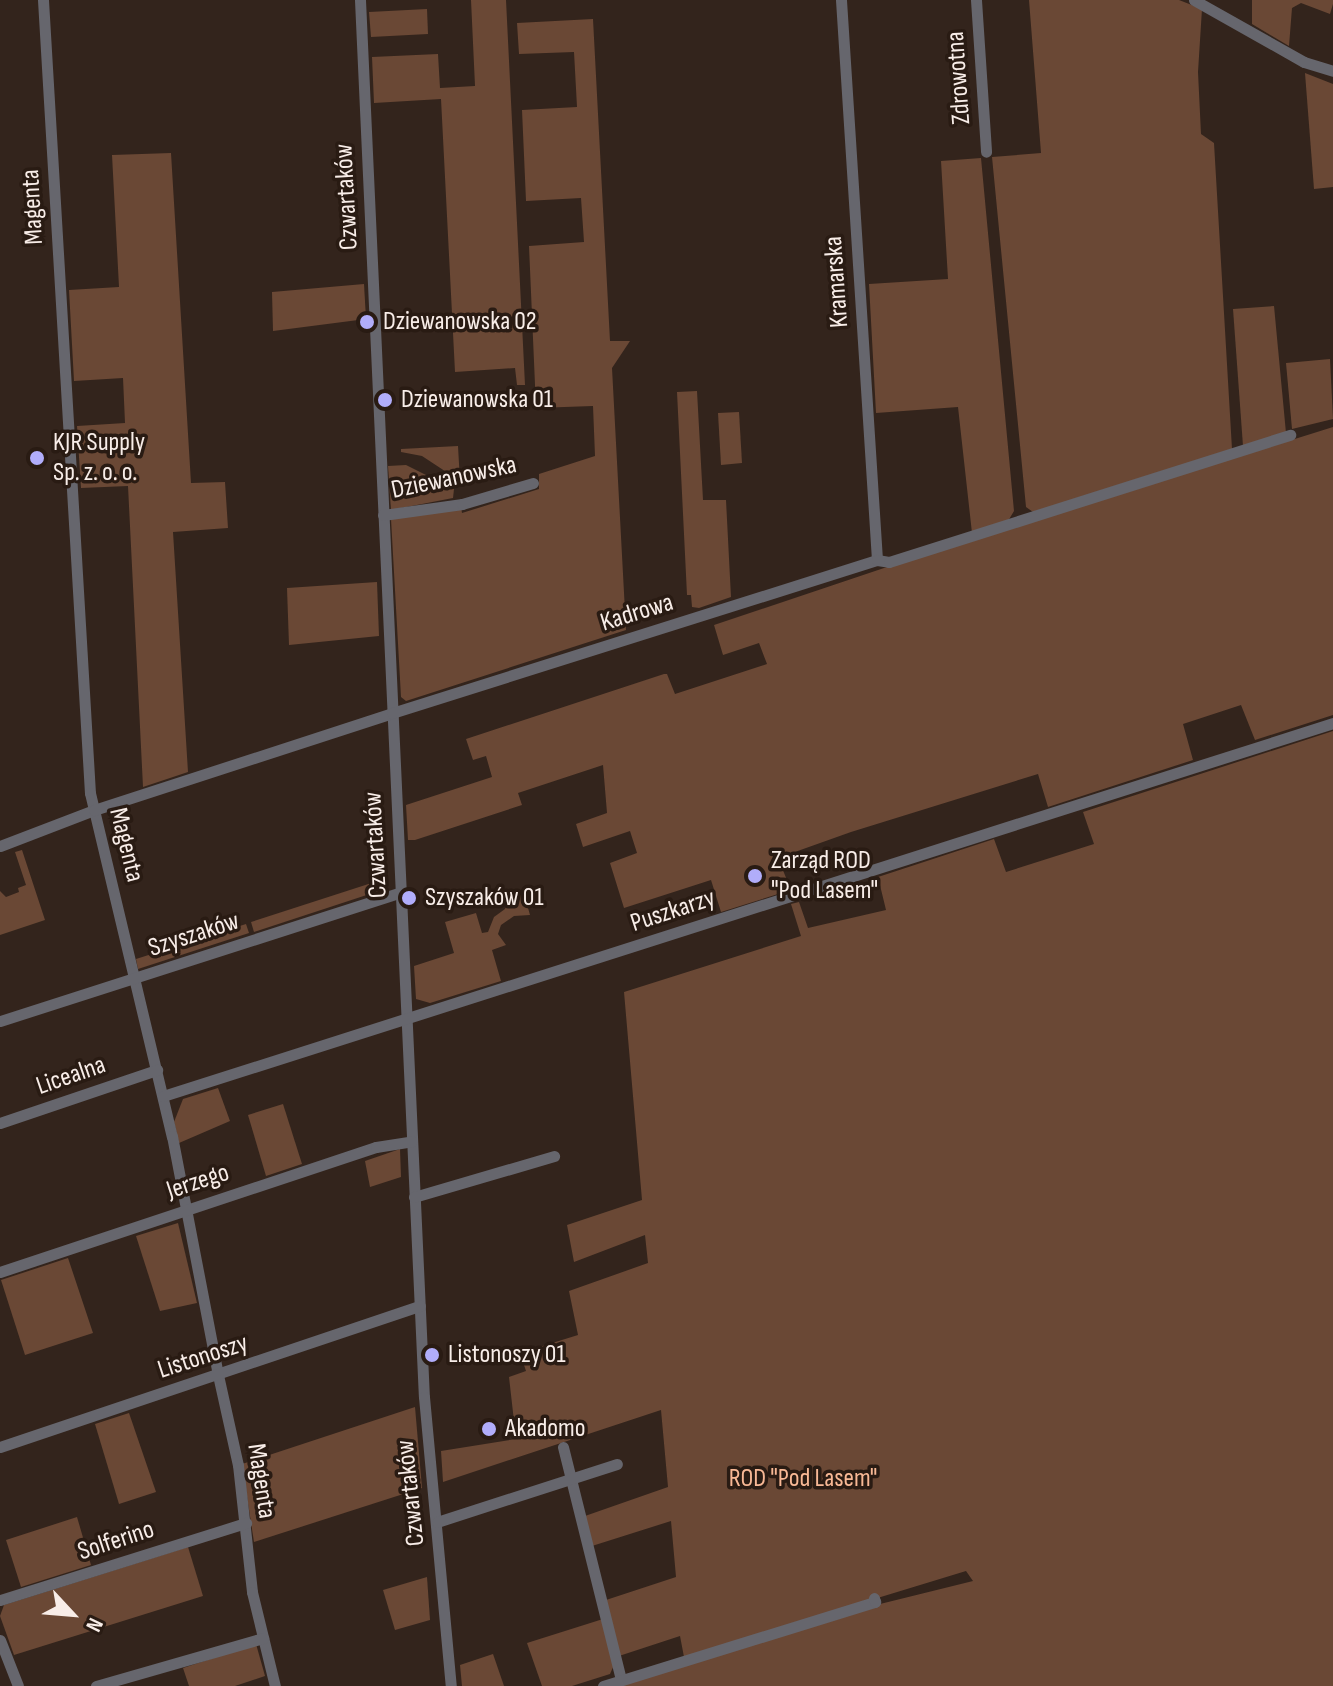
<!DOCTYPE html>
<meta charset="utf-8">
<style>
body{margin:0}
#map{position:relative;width:1333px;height:1686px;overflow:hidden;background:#33241c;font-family:"Sofia Sans Condensed",sans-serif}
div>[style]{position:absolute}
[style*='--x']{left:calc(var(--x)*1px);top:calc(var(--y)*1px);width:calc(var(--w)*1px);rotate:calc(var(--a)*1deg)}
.green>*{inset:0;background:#6a4835}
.minor>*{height:11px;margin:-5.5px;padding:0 5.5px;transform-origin:5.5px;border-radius:5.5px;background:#66666d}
.dots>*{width:22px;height:22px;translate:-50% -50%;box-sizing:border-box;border:4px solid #291b13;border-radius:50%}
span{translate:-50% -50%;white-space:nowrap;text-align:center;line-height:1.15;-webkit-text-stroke:7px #291b13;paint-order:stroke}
.street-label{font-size:26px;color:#f8ede8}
.poi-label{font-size:26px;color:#f8ede8}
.left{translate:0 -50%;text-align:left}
.park-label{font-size:26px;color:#f8b895}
.north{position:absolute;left:32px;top:1574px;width:80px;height:80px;-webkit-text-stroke:6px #291b13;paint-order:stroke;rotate:116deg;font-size:22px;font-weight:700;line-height:32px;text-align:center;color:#f8ede8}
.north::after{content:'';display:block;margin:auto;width:28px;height:36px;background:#f8ede8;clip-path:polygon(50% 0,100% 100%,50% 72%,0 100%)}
</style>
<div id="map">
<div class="green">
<i style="clip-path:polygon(471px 0,506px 0,525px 385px,517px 385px,515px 368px,455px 372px,441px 99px,374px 103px,372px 57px,438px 54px,440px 88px,475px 86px)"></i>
<i style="clip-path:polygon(1029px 0,1179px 0,1202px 9px,1198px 72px,1201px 134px,1214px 143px,1232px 449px,1033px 512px,1026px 507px,992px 157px,1041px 153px)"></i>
<i style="clip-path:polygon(1252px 0,1333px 0,1333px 4px,1330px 14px,1301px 3px,1292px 8px,1289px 46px,1252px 24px)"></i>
<i style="clip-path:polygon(427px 9px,428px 34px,371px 37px,369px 12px)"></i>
<i style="clip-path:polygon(593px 19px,610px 341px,630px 341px,612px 368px,626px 630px,406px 701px,401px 697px,391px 519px,461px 506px,462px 513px,539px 489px,539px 474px,595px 456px,593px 406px,536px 408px,529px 246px,584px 242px,581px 198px,526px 201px,522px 110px,577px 107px,574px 52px,519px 54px,517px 23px)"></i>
<i style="clip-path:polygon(1305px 73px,1333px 84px,1333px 187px,1314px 189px)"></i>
<i style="clip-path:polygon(171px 153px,191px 483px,225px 482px,228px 528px,173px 532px,188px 772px,143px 787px,128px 486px,81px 488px,77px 426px,125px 423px,123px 378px,74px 381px,69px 290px,119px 287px,112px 155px)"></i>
<i style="clip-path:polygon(981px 158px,1014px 511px,1008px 521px,972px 533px,958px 407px,876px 413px,869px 284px,948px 279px,941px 161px)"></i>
<i style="clip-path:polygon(364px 284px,366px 319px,273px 331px,272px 292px)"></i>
<i style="clip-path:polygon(1274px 306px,1286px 433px,1243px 446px,1233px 309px)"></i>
<i style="clip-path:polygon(1330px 359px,1333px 419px,1292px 429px,1286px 363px)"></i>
<i style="clip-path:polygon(697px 391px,703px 500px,726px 500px,731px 597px,699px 608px,692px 607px,691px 595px,687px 595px,677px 392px)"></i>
<i style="clip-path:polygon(739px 412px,742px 463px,721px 465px,718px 413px)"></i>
<i style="clip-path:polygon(1333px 427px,1333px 715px,1255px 740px,1241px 705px,1183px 724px,1193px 760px,1048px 807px,1038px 774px,851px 832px,778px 858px,791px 890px,721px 912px,711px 880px,624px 908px,610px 863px,637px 853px,630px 831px,583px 847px,576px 824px,607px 813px,603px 765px,518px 793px,522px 805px,415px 840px,408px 840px,406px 805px,492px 777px,486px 756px,473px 760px,466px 739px,664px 674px,667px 674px,675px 694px,767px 664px,759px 643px,723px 655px,714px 625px,887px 567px)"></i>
<i style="clip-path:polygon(458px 446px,460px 481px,422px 456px,401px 452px,401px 449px)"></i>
<i style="clip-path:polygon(406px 465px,454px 489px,453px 498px,391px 510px,388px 466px)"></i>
<i style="clip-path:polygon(377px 582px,379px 636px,289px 645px,287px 588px)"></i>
<i style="clip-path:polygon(1333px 731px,1333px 1686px,616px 1686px,876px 1605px,973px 1581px,966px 1571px,684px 1657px,680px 1636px,619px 1656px,606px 1600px,676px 1577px,671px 1521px,592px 1546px,585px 1516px,668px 1487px,661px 1410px,443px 1482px,441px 1451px,516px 1439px,509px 1377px,526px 1371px,520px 1353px,578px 1335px,569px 1291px,648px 1263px,645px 1235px,574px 1262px,567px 1225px,642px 1200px,624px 992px,801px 936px,791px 904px,799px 902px,808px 928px,886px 910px,878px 877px,994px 839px,1006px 872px,1031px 864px,1094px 844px,1083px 812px)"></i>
<i style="clip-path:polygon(22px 850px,45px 920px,0 935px,0 891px,6px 897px,19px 892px,18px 888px,26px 885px,15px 852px)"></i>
<i style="clip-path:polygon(387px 878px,388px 888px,254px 932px,251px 922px)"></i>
<i style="clip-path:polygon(523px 890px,530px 915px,514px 916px,501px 925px,498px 934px,506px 945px,492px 950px,501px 981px,430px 1003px,416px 999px,414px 966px,454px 953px,445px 922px,476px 913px,482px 933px,488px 932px,494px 917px,505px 909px,509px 895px)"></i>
<i style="clip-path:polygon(246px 924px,249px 933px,138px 969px,136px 959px)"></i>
<i style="clip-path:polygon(218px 1088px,230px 1121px,179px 1143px,174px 1122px,183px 1099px)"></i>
<i style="clip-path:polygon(283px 1104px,302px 1164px,266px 1176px,248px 1115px)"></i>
<i style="clip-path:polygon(400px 1149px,401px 1177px,370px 1187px,365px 1161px)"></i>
<i style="clip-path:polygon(178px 1223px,197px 1303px,160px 1311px,136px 1236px)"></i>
<i style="clip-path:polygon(68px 1258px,93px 1333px,25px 1355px,1px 1280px)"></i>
<i style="clip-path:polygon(415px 1407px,422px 1488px,254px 1542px,242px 1464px)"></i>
<i style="clip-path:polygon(129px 1413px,156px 1492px,119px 1504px,95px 1424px)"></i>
<i style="clip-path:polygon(77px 1517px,91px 1565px,21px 1587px,6px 1540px)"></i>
<i style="clip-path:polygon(188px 1547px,203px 1596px,14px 1655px,0 1616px,4px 1605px)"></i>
<i style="clip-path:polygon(427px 1577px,430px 1620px,395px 1630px,383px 1590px)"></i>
<i style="clip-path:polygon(603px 1619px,614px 1665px,610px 1674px,572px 1686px,542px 1686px,527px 1643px)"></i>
<i style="clip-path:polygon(256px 1644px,265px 1676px,235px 1686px,189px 1686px,183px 1668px)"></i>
<i style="clip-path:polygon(493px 1654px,504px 1686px,462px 1686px,460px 1665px)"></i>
</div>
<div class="minor">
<i style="--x:43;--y:0;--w:794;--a:86.61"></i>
<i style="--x:90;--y:793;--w:353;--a:76.6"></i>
<i style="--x:172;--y:1136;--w:243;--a:79.1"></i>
<i style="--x:218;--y:1375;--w:92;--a:77.5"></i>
<i style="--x:238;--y:1465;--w:128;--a:83.7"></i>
<i style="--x:252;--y:1592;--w:97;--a:76.3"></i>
<i style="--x:360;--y:0;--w:1398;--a:87.38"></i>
<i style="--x:424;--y:1397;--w:290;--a:84.7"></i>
<i style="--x:841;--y:0;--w:561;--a:86.32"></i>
<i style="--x:976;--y:0;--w:152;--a:86.2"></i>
<i style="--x:1194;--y:0;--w:126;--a:29.4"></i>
<i style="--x:1304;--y:62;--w:30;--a:17"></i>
<i style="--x:383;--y:515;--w:80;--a:-7.9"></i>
<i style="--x:462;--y:504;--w:74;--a:-16.5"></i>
<i style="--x:0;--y:846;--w:101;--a:-21"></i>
<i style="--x:94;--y:810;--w:313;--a:-18"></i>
<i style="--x:392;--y:713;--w:509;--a:-17.51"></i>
<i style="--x:877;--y:560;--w:12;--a:9"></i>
<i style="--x:889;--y:562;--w:421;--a:-17.6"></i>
<i style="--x:0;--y:1021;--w:421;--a:-17.8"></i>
<i style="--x:163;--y:1096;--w:1228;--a:-17.68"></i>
<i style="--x:0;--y:1123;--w:166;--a:-18.7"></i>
<i style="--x:414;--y:1197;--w:146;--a:-16.3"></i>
<i style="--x:0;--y:1272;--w:396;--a:-18.4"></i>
<i style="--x:376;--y:1147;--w:36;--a:-9"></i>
<i style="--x:0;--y:1447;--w:443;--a:-18.6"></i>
<i style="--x:563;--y:1447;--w:240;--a:76"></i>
<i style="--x:437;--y:1522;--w:189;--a:-17.9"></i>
<i style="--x:0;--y:1600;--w:258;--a:-17.4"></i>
<i style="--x:0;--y:1640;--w:49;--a:68.6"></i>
<i style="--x:96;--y:1686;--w:174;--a:-16"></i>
<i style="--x:603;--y:1686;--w:285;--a:-17.2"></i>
<i style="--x:875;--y:1602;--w:4;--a:-104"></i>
</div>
<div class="dots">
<i style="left:367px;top:322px;background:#b1adfa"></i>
<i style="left:385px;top:400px;background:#b1adfa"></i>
<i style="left:37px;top:458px;background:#b1adfa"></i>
<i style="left:755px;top:876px;background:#b1adfa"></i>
<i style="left:409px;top:898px;background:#b1adfa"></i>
<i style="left:432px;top:1355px;background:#b1adfa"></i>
<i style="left:489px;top:1429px;background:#b1adfa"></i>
</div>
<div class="street-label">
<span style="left:959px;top:78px;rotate:-94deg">Zdrowotna</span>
<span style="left:347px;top:197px;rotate:-93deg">Czwartaków</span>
<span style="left:33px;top:207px;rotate:-93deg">Magenta</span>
<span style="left:837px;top:282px;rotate:-94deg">Kramarska</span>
<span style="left:454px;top:478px;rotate:-12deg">Dziewanowska</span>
<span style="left:637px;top:613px;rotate:-17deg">Kadrowa</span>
<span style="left:126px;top:845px;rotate:76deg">Magenta</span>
<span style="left:376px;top:845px;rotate:-93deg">Czwartaków</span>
<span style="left:673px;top:911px;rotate:-18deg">Puszkarzy</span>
<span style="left:194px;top:935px;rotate:-18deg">Szyszaków</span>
<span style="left:71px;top:1076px;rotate:-19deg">Licealna</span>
<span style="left:198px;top:1182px;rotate:-18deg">Jerzego</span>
<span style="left:203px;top:1357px;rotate:-18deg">Listonoszy</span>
<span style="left:261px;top:1481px;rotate:81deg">Magenta</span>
<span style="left:411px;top:1493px;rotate:-96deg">Czwartaków</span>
<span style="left:116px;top:1541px;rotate:-18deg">Solferino</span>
</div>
<div class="poi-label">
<span class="left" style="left:383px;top:322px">Dziewanowska 02</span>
<span class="left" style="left:401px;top:400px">Dziewanowska 01</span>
<span class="left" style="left:53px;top:458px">KJR Supply<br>Sp. z. o. o.</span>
<span class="left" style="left:771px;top:876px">Zarząd ROD<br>"Pod Lasem"</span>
<span class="left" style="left:425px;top:898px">Szyszaków 01</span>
<span class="left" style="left:448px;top:1355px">Listonoszy 01</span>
<span class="left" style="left:505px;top:1429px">Akadomo</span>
</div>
<div class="park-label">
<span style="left:803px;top:1479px">ROD "Pod Lasem"</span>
</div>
<div class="north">N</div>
</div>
